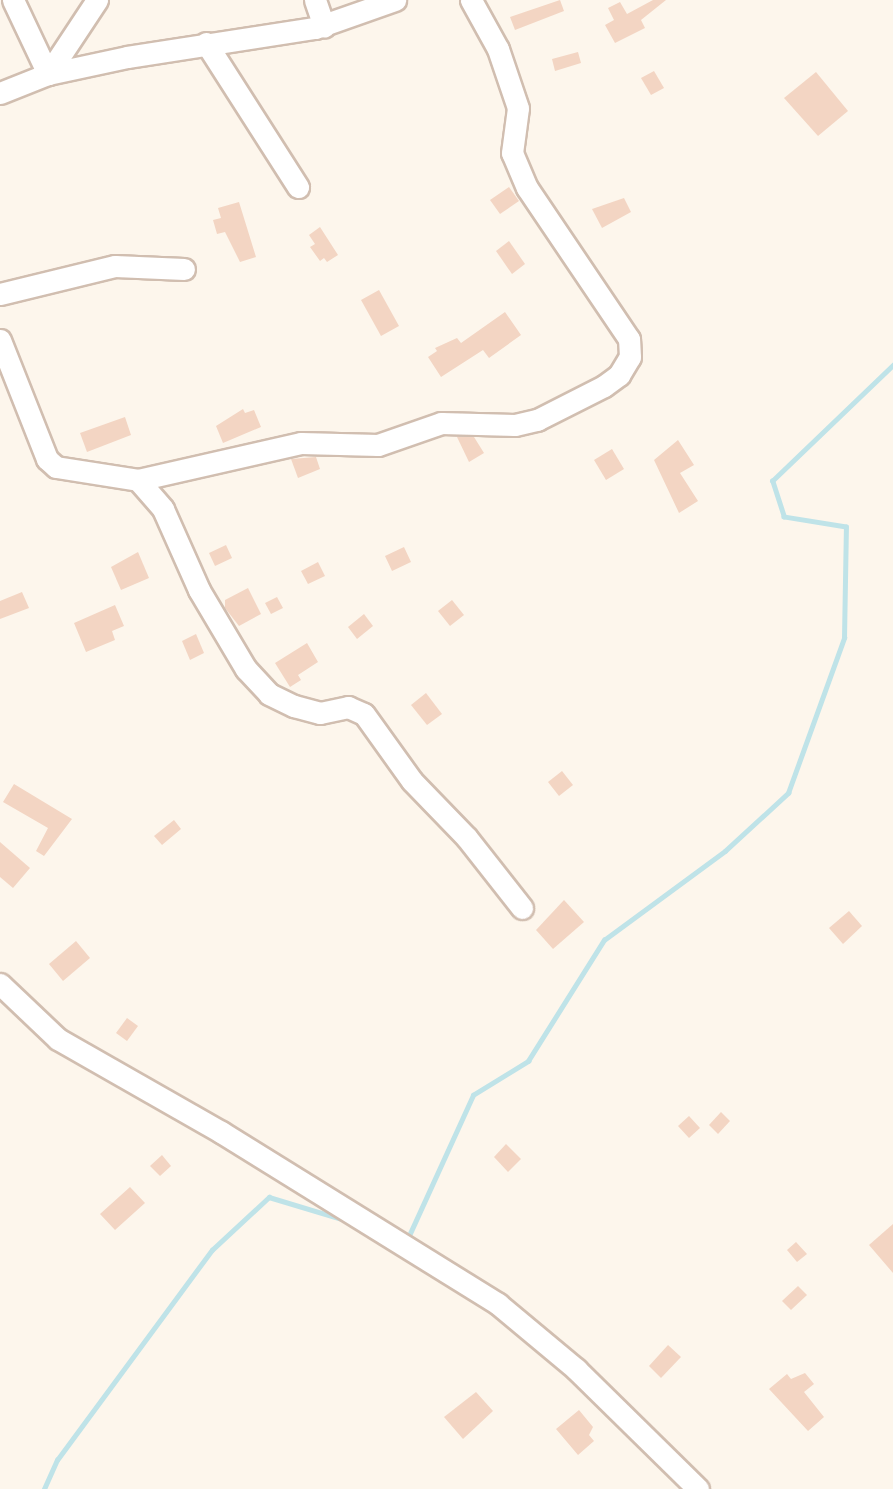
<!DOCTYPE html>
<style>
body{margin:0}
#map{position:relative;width:893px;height:1489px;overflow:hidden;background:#fdf6ec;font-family:"Source Sans 3",sans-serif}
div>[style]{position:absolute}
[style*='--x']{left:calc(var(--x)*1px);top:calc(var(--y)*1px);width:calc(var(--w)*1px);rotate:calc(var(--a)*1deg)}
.stream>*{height:4.5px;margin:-2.25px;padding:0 2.25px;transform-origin:2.25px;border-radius:2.25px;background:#bfe3e8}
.building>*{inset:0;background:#f3d5c3}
.roads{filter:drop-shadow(2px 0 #d1beb0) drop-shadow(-2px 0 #d1beb0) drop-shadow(0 2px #d1beb0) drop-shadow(0 -2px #d1beb0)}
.minor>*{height:21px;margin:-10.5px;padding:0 10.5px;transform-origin:10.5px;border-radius:10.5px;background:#fff}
span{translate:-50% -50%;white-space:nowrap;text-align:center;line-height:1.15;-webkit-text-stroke:7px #fffaf3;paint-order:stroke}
</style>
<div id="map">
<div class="stream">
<i style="--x:407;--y:1240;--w:159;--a:-65.5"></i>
<i style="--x:473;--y:1095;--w:65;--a:-31.7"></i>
<i style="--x:528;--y:1061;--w:143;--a:-57.9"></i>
<i style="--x:604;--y:940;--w:150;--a:-36.3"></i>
<i style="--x:725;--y:851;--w:86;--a:-42.6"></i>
<i style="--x:788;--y:793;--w:165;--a:-70.1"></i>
<i style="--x:844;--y:638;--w:111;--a:-89"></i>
<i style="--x:846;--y:527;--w:63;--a:-170.8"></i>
<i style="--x:784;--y:517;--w:38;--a:-108"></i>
<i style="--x:772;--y:481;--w:168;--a:-43.8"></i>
<i style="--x:44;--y:1489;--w:32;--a:-66"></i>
<i style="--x:57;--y:1460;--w:261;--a:-53.6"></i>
<i style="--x:212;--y:1250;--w:78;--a:-42.9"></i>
<i style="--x:269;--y:1197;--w:76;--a:16.8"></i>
</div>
<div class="building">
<i style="clip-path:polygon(560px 0,564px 11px,515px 30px,510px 17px)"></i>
<i style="clip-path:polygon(653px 0,666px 0,641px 20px,645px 28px,615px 43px,605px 25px,614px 20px,608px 8px,620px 2px,627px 14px)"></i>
<i style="clip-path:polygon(578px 52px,581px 63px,555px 71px,552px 59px)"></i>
<i style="clip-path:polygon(654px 71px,664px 88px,651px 95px,641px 78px)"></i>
<i style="clip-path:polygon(816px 72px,848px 111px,818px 136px,784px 98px)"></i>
<i style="clip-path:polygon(509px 187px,519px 201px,500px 214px,490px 200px)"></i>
<i style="clip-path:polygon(624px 198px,631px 212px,602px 228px,592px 209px)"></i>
<i style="clip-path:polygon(239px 202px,256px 257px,240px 262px,225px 232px,217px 234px,213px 220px,221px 218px,218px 208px)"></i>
<i style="clip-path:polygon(320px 227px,338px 255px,327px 262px,324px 258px,320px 261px,310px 247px,315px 244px,309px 235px)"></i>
<i style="clip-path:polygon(509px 241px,525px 264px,512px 274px,496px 251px)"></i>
<i style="clip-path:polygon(379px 290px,399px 326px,381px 336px,361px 300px)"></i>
<i style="clip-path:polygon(505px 312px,521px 335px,489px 358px,483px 350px,441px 377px,428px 357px,437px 351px,435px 348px,457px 338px,461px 343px)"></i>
<i style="clip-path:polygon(243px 409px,245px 413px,254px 410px,261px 427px,223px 443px,216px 426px)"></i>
<i style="clip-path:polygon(125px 417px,131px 435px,87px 452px,80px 433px)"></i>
<i style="clip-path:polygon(457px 437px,474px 437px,484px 453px,469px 462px)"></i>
<i style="clip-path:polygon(678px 440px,694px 465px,680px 473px,698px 501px,679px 513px,654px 460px)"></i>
<i style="clip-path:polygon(612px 449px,624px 469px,606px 480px,594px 460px)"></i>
<i style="clip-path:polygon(316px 457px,320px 469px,298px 478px,291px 459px)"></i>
<i style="clip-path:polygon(226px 545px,232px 558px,215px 566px,209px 553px)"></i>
<i style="clip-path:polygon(404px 547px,411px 562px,392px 571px,385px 556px)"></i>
<i style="clip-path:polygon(138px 552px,149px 578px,121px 590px,111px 567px)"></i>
<i style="clip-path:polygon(318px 562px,325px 576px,308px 584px,301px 571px)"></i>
<i style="clip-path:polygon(248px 588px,261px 614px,239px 626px,225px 608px,225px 600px)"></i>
<i style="clip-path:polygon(22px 592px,29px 608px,0 619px,0 601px)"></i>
<i style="clip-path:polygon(277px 597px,283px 608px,271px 614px,265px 603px)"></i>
<i style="clip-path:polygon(452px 600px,464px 615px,450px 626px,438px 611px)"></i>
<i style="clip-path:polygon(115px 605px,124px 626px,112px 631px,115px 640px,86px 652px,74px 623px)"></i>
<i style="clip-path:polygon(364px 614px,373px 626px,357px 639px,348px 627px)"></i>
<i style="clip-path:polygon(196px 634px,204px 653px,190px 660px,182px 641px)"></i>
<i style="clip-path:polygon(307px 643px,318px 662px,298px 675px,301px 680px,290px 687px,275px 663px)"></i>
<i style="clip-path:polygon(426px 693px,442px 714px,427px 725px,411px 705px)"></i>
<i style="clip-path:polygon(562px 771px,573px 785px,559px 796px,548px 782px)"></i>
<i style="clip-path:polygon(14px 784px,72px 819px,44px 856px,36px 851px,48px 828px,3px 802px)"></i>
<i style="clip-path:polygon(174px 820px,181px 829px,162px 845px,154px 836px)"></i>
<i style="clip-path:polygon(0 842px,30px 868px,13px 888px,0 877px)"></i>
<i style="clip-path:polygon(564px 900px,584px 922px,553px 949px,536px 930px)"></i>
<i style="clip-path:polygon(849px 911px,862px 926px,843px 944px,829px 928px)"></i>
<i style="clip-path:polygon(76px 941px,90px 958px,63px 981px,49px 964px)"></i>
<i style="clip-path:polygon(127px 1018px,138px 1026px,127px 1041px,116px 1033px)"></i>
<i style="clip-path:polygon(721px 1112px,730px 1121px,718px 1134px,709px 1125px)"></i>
<i style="clip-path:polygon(689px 1116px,700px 1128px,689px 1138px,678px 1126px)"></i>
<i style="clip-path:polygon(506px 1144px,521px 1159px,508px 1172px,494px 1157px)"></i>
<i style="clip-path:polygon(162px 1155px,171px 1166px,160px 1176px,150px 1166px)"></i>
<i style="clip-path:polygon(130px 1187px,145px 1203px,115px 1230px,100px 1214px)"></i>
<i style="clip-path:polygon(893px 1224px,893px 1273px,869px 1245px)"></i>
<i style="clip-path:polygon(796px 1242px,807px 1254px,797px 1262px,787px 1250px)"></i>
<i style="clip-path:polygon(798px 1286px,807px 1295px,791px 1310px,782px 1301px)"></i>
<i style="clip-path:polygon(668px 1345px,681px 1357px,661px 1378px,649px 1366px)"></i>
<i style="clip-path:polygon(805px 1373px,814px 1384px,804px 1392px,824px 1417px,808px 1431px,769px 1389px,787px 1374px,791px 1379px)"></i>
<i style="clip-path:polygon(476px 1392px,493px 1411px,463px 1439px,444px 1417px)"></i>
<i style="clip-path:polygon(579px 1410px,593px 1427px,589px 1435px,594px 1441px,578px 1455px,556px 1429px)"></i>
</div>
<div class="roads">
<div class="minor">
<i style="--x:13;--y:0;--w:82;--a:64.7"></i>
<i style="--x:315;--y:0;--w:28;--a:71"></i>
<i style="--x:206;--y:43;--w:171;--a:57.4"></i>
<i style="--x:48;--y:74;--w:89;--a:-56.5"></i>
<i style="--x:0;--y:93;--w:52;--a:-21.6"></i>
<i style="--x:48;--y:74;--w:81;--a:-12.1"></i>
<i style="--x:127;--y:57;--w:190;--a:-8.8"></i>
<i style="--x:315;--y:28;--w:85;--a:-19.3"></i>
<i style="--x:0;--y:294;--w:118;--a:-13.7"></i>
<i style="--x:115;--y:266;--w:69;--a:2.5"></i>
<i style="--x:0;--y:340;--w:128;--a:68.4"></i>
<i style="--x:47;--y:459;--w:12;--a:42"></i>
<i style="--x:56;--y:467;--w:83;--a:9"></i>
<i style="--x:138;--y:480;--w:167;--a:-12.8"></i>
<i style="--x:301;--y:443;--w:77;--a:1.5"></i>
<i style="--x:378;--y:445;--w:67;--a:-19.2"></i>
<i style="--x:441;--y:423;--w:74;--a:1.5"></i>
<i style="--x:515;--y:425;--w:23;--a:-13"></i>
<i style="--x:537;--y:420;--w:75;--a:-26.9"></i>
<i style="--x:604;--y:386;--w:19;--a:-36"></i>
<i style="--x:619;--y:375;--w:21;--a:-59"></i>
<i style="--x:630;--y:357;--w:18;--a:-93"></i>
<i style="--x:629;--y:339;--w:182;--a:-124"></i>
<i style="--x:527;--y:188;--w:38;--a:-113"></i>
<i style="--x:512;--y:153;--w:45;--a:-82.4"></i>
<i style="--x:518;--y:108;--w:62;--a:-108.7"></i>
<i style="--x:498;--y:49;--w:56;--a:-118.9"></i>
<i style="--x:138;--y:480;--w:38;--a:49"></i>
<i style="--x:163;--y:509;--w:89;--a:66"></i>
<i style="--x:199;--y:590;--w:92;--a:59.3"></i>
<i style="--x:246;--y:669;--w:34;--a:47"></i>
<i style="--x:269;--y:694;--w:28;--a:26"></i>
<i style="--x:294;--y:706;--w:27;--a:15"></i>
<i style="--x:320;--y:713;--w:29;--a:-12"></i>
<i style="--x:348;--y:707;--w:17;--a:24"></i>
<i style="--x:364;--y:714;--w:82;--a:54.4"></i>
<i style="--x:412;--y:781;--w:79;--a:46"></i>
<i style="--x:467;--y:838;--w:89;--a:51.8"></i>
<i style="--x:0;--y:984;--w:80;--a:43.5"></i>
<i style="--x:58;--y:1039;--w:188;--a:29.7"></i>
<i style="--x:221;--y:1132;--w:326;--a:31.8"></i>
<i style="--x:498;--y:1304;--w:102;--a:39.8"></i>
<i style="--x:576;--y:1369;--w:171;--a:44.5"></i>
</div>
</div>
</div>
